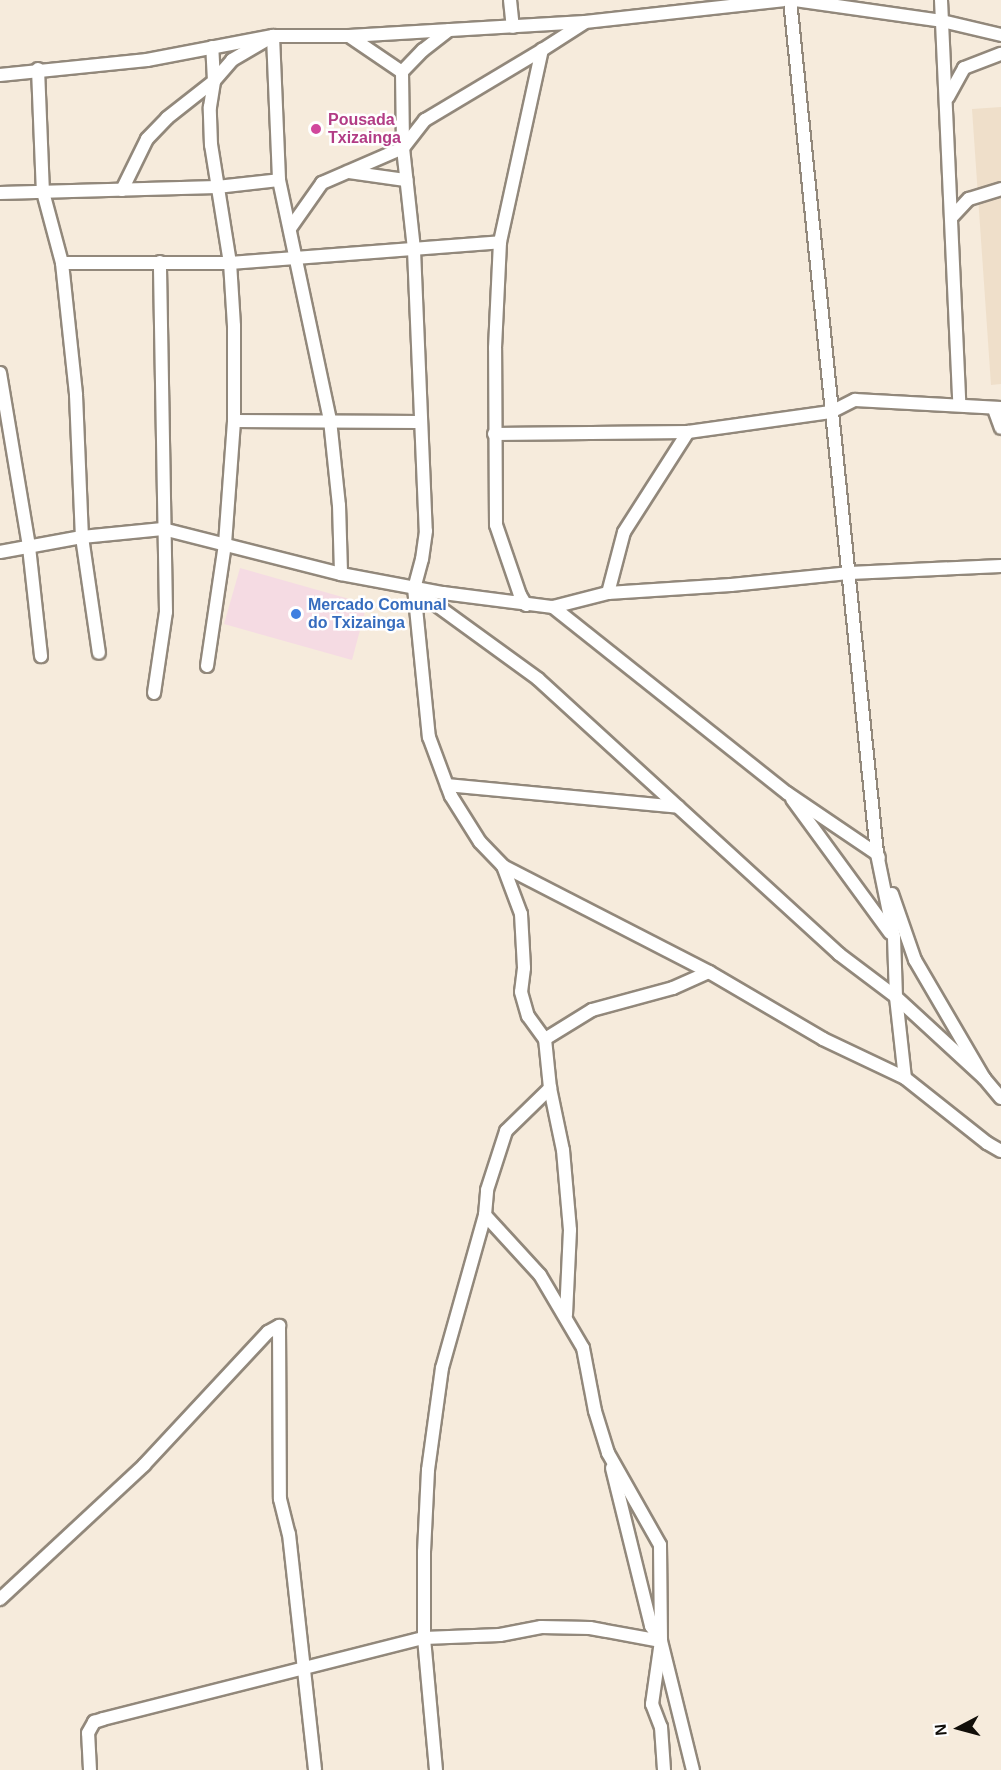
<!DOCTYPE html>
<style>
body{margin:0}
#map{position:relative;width:1001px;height:1770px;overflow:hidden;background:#f6ebdc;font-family:Helvetica,sans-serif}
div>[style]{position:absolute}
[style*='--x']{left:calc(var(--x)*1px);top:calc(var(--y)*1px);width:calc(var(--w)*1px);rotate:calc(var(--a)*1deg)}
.commercial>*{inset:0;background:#f5dbe3}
.built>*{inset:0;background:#efdfca}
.roads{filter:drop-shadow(2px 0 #92887b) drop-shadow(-2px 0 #92887b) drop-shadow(0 2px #92887b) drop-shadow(0 -2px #92887b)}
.street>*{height:12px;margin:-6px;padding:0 6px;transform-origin:6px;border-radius:6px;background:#fff}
.dots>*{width:16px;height:16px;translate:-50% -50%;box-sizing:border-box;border:3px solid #fff;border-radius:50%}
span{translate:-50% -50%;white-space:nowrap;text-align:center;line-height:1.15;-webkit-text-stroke:5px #fff;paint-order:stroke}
.hotel-label{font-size:16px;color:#b23c85;font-weight:700}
.left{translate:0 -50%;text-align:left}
.shop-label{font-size:16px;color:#366cbe;font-weight:700}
.north{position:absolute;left:929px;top:1698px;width:60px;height:60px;-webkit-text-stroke:4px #fff;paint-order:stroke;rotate:264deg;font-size:16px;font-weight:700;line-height:24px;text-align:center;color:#110e09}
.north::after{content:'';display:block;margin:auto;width:21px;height:27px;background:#110e09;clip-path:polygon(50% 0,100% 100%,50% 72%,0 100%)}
</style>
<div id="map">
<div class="commercial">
<i style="clip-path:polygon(240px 568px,367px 604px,352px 660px,224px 624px)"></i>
</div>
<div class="built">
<i style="clip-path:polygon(1001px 107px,1001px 384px,991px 385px,972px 109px)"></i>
</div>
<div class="roads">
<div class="street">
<i style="--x:510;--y:0;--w:27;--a:84"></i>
<i style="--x:790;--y:0;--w:858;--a:84.18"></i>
<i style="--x:877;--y:854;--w:85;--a:78.4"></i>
<i style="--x:894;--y:937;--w:60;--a:88.1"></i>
<i style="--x:896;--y:997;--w:81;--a:83.7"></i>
<i style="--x:795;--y:0;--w:148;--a:8.1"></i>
<i style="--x:942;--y:21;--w:61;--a:13.3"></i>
<i style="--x:941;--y:0;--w:404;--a:87.4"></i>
<i style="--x:449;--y:30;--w:33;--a:142"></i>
<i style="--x:423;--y:50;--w:30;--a:134"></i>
<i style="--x:402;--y:72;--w:76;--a:89.2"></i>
<i style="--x:403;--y:148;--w:103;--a:83.8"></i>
<i style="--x:414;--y:250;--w:281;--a:87.6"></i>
<i style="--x:426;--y:531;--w:28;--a:98"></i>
<i style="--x:422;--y:559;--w:30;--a:105"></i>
<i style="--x:414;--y:588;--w:150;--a:84.3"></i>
<i style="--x:429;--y:737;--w:63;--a:69.6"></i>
<i style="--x:451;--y:796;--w:54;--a:57.8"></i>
<i style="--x:480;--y:842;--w:33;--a:46"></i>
<i style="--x:503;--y:866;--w:232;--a:27.2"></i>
<i style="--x:349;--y:36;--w:64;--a:34.2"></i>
<i style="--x:38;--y:69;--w:123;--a:87.7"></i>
<i style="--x:43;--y:192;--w:73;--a:75"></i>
<i style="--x:62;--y:263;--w:133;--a:83.9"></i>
<i style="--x:76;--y:395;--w:142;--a:87.6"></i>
<i style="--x:82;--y:537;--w:117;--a:81.7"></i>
<i style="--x:0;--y:75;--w:148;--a:-5.8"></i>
<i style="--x:147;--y:60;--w:128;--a:-10.8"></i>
<i style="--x:273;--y:36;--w:76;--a:0"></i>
<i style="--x:349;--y:36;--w:236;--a:-3.4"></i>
<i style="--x:585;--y:22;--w:199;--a:-6.3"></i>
<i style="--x:948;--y:97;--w:33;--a:-61"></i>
<i style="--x:964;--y:68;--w:40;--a:-21"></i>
<i style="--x:348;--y:172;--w:59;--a:7.9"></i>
<i style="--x:122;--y:190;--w:57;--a:-63.9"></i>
<i style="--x:147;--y:139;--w:29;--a:-46"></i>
<i style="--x:167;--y:118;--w:60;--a:-38.2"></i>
<i style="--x:214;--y:81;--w:28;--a:-49"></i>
<i style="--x:232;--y:60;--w:48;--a:-30.3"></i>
<i style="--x:273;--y:36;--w:144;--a:87.6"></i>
<i style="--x:279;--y:180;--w:245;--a:78"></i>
<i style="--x:330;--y:420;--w:85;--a:84"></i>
<i style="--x:339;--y:505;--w:69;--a:88.3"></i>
<i style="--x:0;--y:193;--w:217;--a:-1.6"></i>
<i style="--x:217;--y:187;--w:62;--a:-6.4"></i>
<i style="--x:952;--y:217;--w:25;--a:-47"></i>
<i style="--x:969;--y:199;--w:34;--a:-17"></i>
<i style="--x:291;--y:227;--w:54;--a:-54.8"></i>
<i style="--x:322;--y:183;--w:88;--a:-23.4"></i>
<i style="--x:403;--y:148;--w:36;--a:-52"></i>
<i style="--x:425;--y:120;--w:136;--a:-30.9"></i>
<i style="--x:62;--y:263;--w:168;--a:0"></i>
<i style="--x:230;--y:263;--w:271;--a:-4.4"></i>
<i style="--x:0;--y:373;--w:176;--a:80.5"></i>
<i style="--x:29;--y:547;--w:110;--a:83.7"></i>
<i style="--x:994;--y:409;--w:20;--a:70"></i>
<i style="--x:234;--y:421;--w:186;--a:0.3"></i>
<i style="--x:494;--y:434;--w:194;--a:-0.6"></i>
<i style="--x:688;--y:432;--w:144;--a:-8"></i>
<i style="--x:831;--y:412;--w:27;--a:-27"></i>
<i style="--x:855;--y:400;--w:146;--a:3.1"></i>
<i style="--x:0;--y:552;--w:83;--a:-10.4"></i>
<i style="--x:82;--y:537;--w:81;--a:-5.6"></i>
<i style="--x:163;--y:529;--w:184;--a:14.2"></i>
<i style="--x:341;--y:574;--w:104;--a:10.6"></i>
<i style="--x:443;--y:593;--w:111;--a:7.3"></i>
<i style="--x:553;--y:607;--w:57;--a:-14.3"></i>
<i style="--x:608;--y:593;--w:123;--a:-3.7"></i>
<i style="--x:731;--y:585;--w:120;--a:-5.8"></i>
<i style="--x:850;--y:573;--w:151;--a:-2.7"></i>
<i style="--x:417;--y:591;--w:150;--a:36"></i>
<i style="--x:538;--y:679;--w:408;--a:42.4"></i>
<i style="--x:839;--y:954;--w:71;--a:37"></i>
<i style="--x:896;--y:997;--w:120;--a:42.6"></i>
<i style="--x:608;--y:593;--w:63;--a:-75.3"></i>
<i style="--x:624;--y:532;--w:119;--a:-57.4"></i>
<i style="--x:526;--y:605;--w:12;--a:-121"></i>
<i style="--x:520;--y:595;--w:74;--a:-108.9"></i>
<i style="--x:496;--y:525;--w:177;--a:-90.3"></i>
<i style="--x:495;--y:348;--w:106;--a:-87.3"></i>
<i style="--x:500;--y:242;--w:197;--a:-77.7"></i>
<i style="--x:542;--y:50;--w:50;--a:-32.7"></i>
<i style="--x:553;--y:607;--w:299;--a:38.5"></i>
<i style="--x:787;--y:793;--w:109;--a:34.1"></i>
<i style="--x:877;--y:854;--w:4;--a:63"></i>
<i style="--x:207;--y:666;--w:123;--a:-81.6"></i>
<i style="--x:225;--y:544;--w:123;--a:-85.8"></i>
<i style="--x:234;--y:421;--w:95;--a:-90"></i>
<i style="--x:234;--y:326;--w:63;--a:-93.6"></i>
<i style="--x:230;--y:263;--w:120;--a:-99.1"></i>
<i style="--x:211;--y:145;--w:38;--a:-92"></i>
<i style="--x:210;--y:107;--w:26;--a:-81"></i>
<i style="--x:214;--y:81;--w:34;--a:-93"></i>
<i style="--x:154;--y:693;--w:82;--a:-81.6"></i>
<i style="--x:166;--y:612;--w:350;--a:-91"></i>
<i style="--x:447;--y:785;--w:232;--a:5.4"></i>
<i style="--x:792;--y:799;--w:166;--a:53.8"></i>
<i style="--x:503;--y:866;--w:51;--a:69.4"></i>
<i style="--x:521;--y:914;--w:54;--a:86.8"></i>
<i style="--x:524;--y:968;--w:24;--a:97"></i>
<i style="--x:521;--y:992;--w:25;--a:74"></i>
<i style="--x:528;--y:1016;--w:29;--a:54"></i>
<i style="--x:892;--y:894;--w:70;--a:70.8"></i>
<i style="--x:915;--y:960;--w:137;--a:59.7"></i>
<i style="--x:984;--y:1078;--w:26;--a:50"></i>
<i style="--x:550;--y:1088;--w:63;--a:78.2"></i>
<i style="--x:563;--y:1150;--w:80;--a:85"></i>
<i style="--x:570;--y:1230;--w:85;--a:92.7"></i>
<i style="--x:485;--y:1215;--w:81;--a:47.5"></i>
<i style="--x:540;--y:1275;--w:85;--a:59.5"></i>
<i style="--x:583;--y:1348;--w:64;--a:79.2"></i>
<i style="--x:595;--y:1411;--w:44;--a:72.8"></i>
<i style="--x:608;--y:1453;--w:106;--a:60.5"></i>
<i style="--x:660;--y:1545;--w:96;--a:89.4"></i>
<i style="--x:661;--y:1641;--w:133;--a:76.1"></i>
<i style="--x:612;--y:1468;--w:163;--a:76.1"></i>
<i style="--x:651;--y:1626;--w:18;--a:56"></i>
<i style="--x:661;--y:1641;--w:64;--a:98.1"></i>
<i style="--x:652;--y:1704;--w:25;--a:69"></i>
<i style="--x:661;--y:1727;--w:43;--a:86"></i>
<i style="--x:0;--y:1599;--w:197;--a:-42.9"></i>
<i style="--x:144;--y:1465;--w:182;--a:-47"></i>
<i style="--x:268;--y:1332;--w:13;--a:-29"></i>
<i style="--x:279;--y:1326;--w:173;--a:89.7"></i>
<i style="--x:280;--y:1499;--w:36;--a:76"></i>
<i style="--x:289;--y:1534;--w:237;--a:83.7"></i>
<i style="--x:90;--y:1770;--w:37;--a:-93"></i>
<i style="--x:88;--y:1733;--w:13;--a:-61"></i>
<i style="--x:94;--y:1722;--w:9;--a:-18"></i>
<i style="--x:103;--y:1719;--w:331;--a:-14.2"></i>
<i style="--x:424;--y:1638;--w:76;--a:-2.3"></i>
<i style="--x:500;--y:1635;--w:42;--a:-11"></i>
<i style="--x:541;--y:1627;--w:49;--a:1.2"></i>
<i style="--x:590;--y:1628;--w:72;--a:10.4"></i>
<i style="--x:436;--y:1770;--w:133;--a:-95.2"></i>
<i style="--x:424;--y:1638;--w:86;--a:-90"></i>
<i style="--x:424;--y:1552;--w:82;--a:-87.2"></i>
<i style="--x:428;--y:1470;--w:103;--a:-82.2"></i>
<i style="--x:442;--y:1368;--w:159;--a:-74.3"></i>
<i style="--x:485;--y:1215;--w:25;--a:-85"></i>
<i style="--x:487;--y:1190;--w:62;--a:-72.1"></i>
<i style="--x:506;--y:1131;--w:62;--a:-44.3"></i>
<i style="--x:550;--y:1088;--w:49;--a:-95.8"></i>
<i style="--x:545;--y:1039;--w:55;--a:-31.7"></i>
<i style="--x:592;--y:1010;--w:84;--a:-15.2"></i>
<i style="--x:673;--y:988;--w:39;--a:-24"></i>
<i style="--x:709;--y:972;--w:132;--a:30.4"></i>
<i style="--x:823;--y:1039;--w:91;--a:25.4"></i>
<i style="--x:905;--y:1078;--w:105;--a:38.4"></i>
<i style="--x:987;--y:1143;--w:16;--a:30"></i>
</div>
</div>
<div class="dots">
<i style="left:316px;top:129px;background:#d1479c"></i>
<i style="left:296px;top:614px;background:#3f7fe0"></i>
</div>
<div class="hotel-label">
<span class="left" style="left:328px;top:129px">Pousada<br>Txizainga</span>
</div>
<div class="shop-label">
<span class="left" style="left:308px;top:614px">Mercado Comunal<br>do Txizainga</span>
</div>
<div class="north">N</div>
</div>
